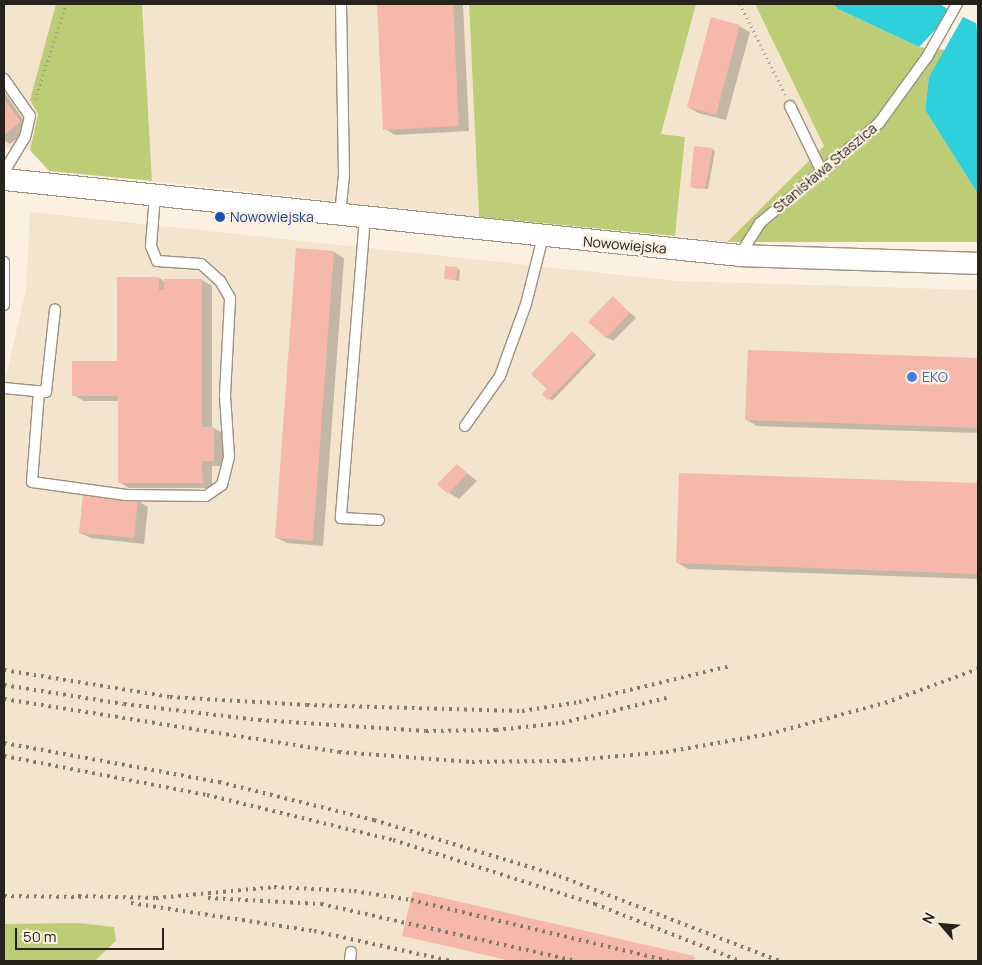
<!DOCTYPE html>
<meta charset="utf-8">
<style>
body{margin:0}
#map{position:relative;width:982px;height:965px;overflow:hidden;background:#fcf1e0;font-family:Manrope,sans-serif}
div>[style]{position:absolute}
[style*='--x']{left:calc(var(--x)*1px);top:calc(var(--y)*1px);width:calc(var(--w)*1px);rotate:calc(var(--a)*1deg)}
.built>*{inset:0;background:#f3e4cd}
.green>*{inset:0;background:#bdcd76}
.water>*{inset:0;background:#2dd0db}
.shadow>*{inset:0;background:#0003}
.building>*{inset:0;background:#f6b8aa}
.path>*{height:3px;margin-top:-1.5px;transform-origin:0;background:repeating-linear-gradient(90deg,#9f978b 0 1px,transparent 0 5px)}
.roads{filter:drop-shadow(1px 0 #9b9182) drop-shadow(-1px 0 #9b9182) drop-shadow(0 1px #9b9182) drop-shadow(0 -1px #9b9182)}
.service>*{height:10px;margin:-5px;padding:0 5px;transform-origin:5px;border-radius:5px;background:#fff}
.minor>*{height:21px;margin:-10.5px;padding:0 10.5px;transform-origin:10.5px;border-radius:10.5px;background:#fff}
.rail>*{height:4px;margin-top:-2px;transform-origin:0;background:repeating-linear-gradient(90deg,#817a6f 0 2.5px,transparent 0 7.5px)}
.dots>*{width:14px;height:14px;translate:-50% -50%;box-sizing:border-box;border:2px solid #fcf1e0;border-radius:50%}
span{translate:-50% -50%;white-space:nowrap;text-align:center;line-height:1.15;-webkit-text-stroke:4.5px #fcf1e0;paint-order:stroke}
.street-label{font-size:14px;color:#26221c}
.transit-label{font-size:14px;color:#164399}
.left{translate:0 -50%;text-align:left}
.shop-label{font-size:14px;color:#366cbe}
.frame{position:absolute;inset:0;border:5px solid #26221c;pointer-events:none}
.north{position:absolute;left:917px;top:900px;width:50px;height:50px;-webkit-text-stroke:4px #fcf1e0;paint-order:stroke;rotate:297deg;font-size:14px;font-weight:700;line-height:20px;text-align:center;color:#26221c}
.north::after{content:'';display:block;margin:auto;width:18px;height:22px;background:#26221c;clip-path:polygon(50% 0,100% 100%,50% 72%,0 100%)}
.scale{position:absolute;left:15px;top:928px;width:149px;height:22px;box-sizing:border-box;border:2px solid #26221c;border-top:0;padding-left:6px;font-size:15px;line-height:18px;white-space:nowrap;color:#26221c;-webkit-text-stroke:4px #fcf1e0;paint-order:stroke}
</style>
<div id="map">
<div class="built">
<i style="clip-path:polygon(4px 4px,58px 5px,30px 150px,4px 148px)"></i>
<i style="clip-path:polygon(142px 4px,469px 4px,479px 217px,152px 181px)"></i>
<i style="clip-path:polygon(696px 4px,755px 4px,824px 146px,727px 242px,675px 236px,685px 137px,661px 135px)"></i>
<i style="clip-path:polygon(30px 212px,678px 281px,978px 290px,978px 961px,95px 961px,116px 942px,4px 924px,4px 384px,26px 290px)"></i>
</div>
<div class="green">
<i style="clip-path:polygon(56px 4px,142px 4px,152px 181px,49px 171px,30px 150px,38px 114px,30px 100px)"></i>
<i style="clip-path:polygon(469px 4px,696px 4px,661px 134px,685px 137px,675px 236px,479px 217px)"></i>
<i style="clip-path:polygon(755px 4px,833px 4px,838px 9px,919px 47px,947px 50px,929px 77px,925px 110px,978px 194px,978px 242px,727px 242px,824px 146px)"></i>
<i style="clip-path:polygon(79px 923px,114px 927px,116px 941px,95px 961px,4px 961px,4px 924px)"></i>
</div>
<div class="water">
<i style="clip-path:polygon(833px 4px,940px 4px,952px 12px,919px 47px,838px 9px)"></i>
<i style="clip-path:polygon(963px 17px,976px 23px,978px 38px,978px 194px,925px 110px,929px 77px)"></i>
</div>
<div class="shadow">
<i style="clip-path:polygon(378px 4px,463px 4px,469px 131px,395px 135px,385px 129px)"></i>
<i style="clip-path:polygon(739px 26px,750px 32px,726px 120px,698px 113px,688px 107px)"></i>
<i style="clip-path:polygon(4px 92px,30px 129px,10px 144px,4px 140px)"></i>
<i style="clip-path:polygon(712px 149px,715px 151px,708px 189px,694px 188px,691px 186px)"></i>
<i style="clip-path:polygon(334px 252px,344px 258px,323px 546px,287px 543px,277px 538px)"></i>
<i style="clip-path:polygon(457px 268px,460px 270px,459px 281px,445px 278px)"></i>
<i style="clip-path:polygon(159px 278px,165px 282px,202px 280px,212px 286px,212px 427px,224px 434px,224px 466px,212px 466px,212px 488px,129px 488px,119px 482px,119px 401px,84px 401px,73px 395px,119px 362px)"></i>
<i style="clip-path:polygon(613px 298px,636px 318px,613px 341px,606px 337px)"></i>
<i style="clip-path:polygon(575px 334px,596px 355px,552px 401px,544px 394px)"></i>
<i style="clip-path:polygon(749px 352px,978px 359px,978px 433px,757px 426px,747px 420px)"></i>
<i style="clip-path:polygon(457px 465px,477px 481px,459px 499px,449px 493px)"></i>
<i style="clip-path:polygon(680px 474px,978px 484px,978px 579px,688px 569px,678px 563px)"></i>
<i style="clip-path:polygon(138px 501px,148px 507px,144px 544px,91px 538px,80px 533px)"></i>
<i style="clip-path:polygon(404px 935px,693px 957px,696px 959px,512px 961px)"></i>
</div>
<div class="building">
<i style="clip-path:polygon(377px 4px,453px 4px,459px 126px,383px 130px)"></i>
<i style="clip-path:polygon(711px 17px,740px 25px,716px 115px,687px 107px)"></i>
<i style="clip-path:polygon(4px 99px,21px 122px,4px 135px)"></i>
<i style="clip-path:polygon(694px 146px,713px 148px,705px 188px,690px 187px)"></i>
<i style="clip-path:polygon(296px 248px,334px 251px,313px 541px,275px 538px)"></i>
<i style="clip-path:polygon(445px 266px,458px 267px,456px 280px,444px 279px)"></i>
<i style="clip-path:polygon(117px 277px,159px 277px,159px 290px,164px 290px,164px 279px,202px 279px,202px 427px,214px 427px,214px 461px,202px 461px,203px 483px,118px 483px,118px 396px,72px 396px,72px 361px,117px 361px)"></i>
<i style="clip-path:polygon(613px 296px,630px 313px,606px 338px,588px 322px)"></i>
<i style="clip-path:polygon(572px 331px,594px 353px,548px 400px,542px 394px,547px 389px,531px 374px)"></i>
<i style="clip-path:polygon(748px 350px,978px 358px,978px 428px,745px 420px)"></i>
<i style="clip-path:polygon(457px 464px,467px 474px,448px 494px,437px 484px)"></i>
<i style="clip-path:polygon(679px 473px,978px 483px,978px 574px,676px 563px)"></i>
<i style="clip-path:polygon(83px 494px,138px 500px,134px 538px,79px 533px)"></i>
<i style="clip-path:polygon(413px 891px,694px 956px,693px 961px,512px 961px,402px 936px)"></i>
</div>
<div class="path">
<i style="--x:740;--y:4;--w:101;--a:63.4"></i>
<i style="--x:35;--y:99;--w:100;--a:-71.9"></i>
</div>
<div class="roads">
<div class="service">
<i style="--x:4;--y:79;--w:45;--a:54.9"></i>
<i style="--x:30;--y:116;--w:22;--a:103"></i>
<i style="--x:25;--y:137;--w:41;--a:121"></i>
<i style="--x:790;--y:106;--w:71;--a:64.2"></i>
<i style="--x:340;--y:215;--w:40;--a:-84.3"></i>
<i style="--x:344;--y:175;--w:171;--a:-91"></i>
<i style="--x:365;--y:217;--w:302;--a:94.6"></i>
<i style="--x:341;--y:518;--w:38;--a:3"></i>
<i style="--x:740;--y:255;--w:38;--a:-58"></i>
<i style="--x:760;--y:223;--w:155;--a:-40"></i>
<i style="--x:879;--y:123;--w:82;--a:-54"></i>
<i style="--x:927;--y:57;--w:61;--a:-60.5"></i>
<i style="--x:4;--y:262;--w:43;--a:90"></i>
<i style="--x:4;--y:388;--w:42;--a:5.4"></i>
<i style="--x:46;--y:392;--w:83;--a:-83.8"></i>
<i style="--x:39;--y:391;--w:91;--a:94.4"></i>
<i style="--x:32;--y:482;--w:95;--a:7.9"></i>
<i style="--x:126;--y:495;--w:80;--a:0.7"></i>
<i style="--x:206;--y:496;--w:19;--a:-35"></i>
<i style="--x:222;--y:485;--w:29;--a:-76"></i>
<i style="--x:229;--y:457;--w:62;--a:-93.7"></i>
<i style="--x:225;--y:395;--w:97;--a:-87"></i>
<i style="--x:230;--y:298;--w:20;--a:-120"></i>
<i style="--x:220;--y:281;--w:25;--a:-138"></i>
<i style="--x:201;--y:264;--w:44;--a:-176.1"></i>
<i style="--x:157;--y:261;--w:16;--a:-112"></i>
<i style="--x:151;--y:246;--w:51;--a:-85.5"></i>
<i style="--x:465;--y:426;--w:61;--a:-55"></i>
<i style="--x:500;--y:376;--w:77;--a:-70.1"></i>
<i style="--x:526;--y:304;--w:69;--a:-75.8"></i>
<i style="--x:350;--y:961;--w:9;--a:-84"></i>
</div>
<div class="minor">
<i style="--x:4;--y:179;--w:740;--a:5.9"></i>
<i style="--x:740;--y:255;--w:238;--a:1.9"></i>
</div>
</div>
<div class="rail">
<i style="--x:4;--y:670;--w:168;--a:9.2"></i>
<i style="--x:170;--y:697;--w:137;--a:3.3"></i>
<i style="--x:307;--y:705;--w:215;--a:1.6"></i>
<i style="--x:522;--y:711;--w:58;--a:-9"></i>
<i style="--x:579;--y:702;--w:155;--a:-13.4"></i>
<i style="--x:4;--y:685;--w:121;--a:9"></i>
<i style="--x:124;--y:704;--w:136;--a:6.8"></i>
<i style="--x:259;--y:720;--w:167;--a:3.8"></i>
<i style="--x:426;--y:731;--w:70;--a:-0.8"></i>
<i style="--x:496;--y:730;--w:66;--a:-6.1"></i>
<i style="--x:562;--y:723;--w:112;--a:-13.4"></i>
<i style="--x:4;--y:699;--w:339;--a:9"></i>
<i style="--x:339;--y:752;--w:133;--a:4.3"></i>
<i style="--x:472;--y:762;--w:91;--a:-0.6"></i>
<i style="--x:563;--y:761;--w:103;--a:-5"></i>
<i style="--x:666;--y:752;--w:105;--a:-9.9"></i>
<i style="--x:769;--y:734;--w:120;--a:-15"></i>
<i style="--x:885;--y:703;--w:99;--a:-20.1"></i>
<i style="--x:4;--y:743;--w:219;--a:10.3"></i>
<i style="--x:219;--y:782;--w:160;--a:13.8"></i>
<i style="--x:374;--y:820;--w:193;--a:16.8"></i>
<i style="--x:559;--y:876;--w:236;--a:21.1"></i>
<i style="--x:4;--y:756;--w:207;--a:10.9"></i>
<i style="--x:207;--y:795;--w:191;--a:13.6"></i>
<i style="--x:393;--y:840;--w:212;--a:17.6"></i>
<i style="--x:595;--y:904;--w:156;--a:21.5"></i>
<i style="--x:4;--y:896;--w:80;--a:0.7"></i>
<i style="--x:78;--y:896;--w:78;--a:1.5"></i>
<i style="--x:156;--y:898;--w:119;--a:-5.3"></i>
<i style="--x:274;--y:887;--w:80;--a:2.9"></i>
<i style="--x:354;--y:891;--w:58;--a:9"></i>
<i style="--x:411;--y:900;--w:266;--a:13.3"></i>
<i style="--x:208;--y:898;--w:113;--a:3"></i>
<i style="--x:321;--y:904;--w:260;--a:12.6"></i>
<i style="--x:131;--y:903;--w:185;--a:8.7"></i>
<i style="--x:314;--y:931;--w:140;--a:12.4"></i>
</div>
<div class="dots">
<i style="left:220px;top:217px;background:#1a4fb4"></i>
<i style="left:912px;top:377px;background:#3f7fe0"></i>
</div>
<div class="street-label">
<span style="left:825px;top:168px;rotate:-40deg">Stanisława Staszica</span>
<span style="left:625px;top:245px;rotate:5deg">Nowowiejska</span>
</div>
<div class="transit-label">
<span class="left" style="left:230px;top:217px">Nowowiejska</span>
</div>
<div class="shop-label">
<span class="left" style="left:922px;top:377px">EKO</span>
</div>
<div class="frame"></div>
<div class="north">N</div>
<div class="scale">50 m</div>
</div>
